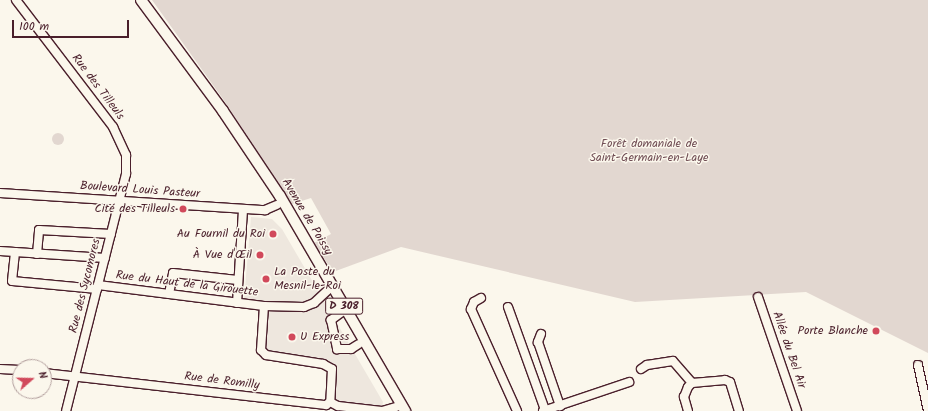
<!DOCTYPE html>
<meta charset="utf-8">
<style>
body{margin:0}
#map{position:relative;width:928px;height:411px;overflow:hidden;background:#fbf7ec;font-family:Kalam,sans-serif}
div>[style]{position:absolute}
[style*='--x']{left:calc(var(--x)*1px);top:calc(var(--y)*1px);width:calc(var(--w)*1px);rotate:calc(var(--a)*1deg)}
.built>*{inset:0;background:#eee7de}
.green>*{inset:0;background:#e2d7d0}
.round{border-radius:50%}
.roads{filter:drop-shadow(1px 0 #4a1f2b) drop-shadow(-1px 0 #4a1f2b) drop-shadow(0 1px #4a1f2b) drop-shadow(0 -1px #4a1f2b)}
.minor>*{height:8px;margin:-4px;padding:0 4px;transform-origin:4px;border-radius:4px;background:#fbf7ec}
.major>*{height:10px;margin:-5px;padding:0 5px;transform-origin:5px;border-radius:5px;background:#fbf7ec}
.dots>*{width:11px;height:11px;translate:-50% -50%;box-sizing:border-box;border:2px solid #fbf7ec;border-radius:50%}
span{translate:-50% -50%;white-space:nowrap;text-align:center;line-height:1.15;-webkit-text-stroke:3px #fbf7ec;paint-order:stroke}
.shield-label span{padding:1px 3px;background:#fbf7ec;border:1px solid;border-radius:3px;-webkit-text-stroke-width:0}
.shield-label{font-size:11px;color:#4a1f2b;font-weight:700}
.street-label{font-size:12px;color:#4a1f2b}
.park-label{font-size:12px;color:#704d54}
.poi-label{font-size:12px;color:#4a1f2b}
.right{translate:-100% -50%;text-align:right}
.left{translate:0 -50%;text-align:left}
.north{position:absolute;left:12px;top:359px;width:40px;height:40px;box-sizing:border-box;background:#fbf7ec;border:1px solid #b4a19f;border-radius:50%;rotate:70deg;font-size:11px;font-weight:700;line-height:16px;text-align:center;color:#4a1f2b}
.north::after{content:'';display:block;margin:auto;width:14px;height:18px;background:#d1495b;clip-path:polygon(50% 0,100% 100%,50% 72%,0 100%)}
.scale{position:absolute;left:12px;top:20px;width:117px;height:18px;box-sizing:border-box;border:2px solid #4a1f2b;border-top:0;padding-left:5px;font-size:12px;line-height:14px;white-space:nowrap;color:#4a1f2b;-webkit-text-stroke:3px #fbf7ec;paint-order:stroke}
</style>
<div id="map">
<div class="built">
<i style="clip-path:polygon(251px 217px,272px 219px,282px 229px,383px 402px,382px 407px,338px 403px,333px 395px,334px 367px,329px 362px,267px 352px,264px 347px,269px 303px,244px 300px)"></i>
</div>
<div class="green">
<i style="clip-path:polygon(152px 0,928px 0,928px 353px,806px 292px,635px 302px,401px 247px,333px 272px,314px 243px,331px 234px,311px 198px,292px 204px,223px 99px)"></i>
<i class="round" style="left:52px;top:133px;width:12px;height:12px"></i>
</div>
<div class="roads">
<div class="minor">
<i style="--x:16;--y:0;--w:160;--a:52.6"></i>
<i style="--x:113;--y:127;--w:31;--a:65"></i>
<i style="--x:126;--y:155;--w:19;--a:90"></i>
<i style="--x:126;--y:174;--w:244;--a:104.2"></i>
<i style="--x:0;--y:193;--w:266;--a:3.7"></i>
<i style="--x:265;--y:210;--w:13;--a:-23"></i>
<i style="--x:0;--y:251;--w:15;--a:4"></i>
<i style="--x:37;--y:254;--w:24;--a:-85"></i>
<i style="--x:39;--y:230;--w:72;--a:3.2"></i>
<i style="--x:98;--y:285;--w:167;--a:7.2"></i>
<i style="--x:264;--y:306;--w:44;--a:93.9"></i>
<i style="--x:261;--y:350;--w:7;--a:45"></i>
<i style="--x:266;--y:355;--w:58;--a:9"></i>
<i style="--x:323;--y:364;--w:10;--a:29"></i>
<i style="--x:332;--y:369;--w:33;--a:93"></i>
<i style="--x:97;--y:289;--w:85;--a:-174.6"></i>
<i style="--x:12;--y:281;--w:29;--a:-84"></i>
<i style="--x:15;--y:252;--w:90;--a:3.8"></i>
<i style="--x:169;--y:294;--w:21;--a:-79"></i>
<i style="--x:173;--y:273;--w:65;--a:6.1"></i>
<i style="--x:758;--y:297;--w:120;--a:71.1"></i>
<i style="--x:481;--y:298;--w:8;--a:150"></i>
<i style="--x:474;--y:302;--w:8;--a:113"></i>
<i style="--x:471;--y:309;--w:112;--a:65.7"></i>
<i style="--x:237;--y:303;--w:94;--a:-86.3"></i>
<i style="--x:264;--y:306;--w:40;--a:1.4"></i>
<i style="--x:304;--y:307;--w:11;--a:-22"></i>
<i style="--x:314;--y:303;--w:25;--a:-43"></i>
<i style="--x:508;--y:307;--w:109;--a:70.2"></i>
<i style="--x:346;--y:309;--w:19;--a:144"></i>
<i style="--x:331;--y:320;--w:30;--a:78"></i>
<i style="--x:337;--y:349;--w:14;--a:0"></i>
<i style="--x:351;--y:349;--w:9;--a:-32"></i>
<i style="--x:541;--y:334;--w:9;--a:111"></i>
<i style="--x:538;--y:342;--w:68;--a:71"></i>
<i style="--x:918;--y:365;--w:47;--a:77.7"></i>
<i style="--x:0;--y:369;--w:20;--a:3"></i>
<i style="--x:641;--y:369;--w:7;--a:-34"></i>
<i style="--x:647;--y:365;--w:26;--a:-9"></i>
<i style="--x:673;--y:361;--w:29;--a:49"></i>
<i style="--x:44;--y:373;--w:284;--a:6.5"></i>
<i style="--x:326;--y:405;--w:5;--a:-37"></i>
<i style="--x:330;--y:402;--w:9;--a:27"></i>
<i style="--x:338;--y:406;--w:44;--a:6.5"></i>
<i style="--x:382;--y:411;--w:15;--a:-16"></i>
<i style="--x:543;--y:411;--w:91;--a:-18.6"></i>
<i style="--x:688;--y:411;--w:15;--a:-106"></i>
<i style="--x:684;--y:397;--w:11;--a:-68"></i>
<i style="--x:688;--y:387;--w:6;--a:-45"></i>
<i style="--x:692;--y:383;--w:33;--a:-5"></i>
<i style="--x:725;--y:380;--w:5;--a:22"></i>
<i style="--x:730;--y:382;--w:30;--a:73"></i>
</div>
<div class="major">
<i style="--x:141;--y:0;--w:138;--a:53.5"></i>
<i style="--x:223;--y:111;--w:102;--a:56.2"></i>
<i style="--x:280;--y:196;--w:249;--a:59.8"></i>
</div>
</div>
<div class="dots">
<i style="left:183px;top:209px;background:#d1495b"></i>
<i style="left:273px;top:234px;background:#d1495b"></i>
<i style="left:260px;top:255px;background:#d1495b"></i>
<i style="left:266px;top:279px;background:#d1495b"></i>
<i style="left:876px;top:331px;background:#d1495b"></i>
<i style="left:292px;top:337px;background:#d1495b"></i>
</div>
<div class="shield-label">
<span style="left:344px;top:306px">D 308</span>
</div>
<div class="street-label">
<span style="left:98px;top:87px;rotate:53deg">Rue des Tilleuls</span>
<span style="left:140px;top:190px;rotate:4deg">Boulevard Louis Pasteur</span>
<span style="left:307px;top:217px;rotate:59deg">Avenue de Poissy</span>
<span style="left:187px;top:284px;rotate:7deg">Rue du Haut de la Girouette</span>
<span style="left:85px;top:286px;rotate:-76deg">Rue des Sycomores</span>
<span style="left:789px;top:350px;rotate:71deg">Allée du Bel Air</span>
<span style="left:222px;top:381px;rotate:7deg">Rue de Romilly</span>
</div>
<div class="park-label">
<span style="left:649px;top:151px">Forêt domaniale de<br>Saint-Germain-en-Laye</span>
</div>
<div class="poi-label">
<span class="right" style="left:175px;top:209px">Cité des Tilleuls</span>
<span class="right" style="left:265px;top:234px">Au Fournil du Roi</span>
<span class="right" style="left:252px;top:255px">À Vue d'Œil</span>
<span class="left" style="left:274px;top:279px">La Poste du<br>Mesnil-le-Roi</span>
<span class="right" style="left:868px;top:331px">Porte Blanche</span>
<span class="left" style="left:300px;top:337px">U Express</span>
</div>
<div class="north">N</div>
<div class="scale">100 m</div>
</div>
